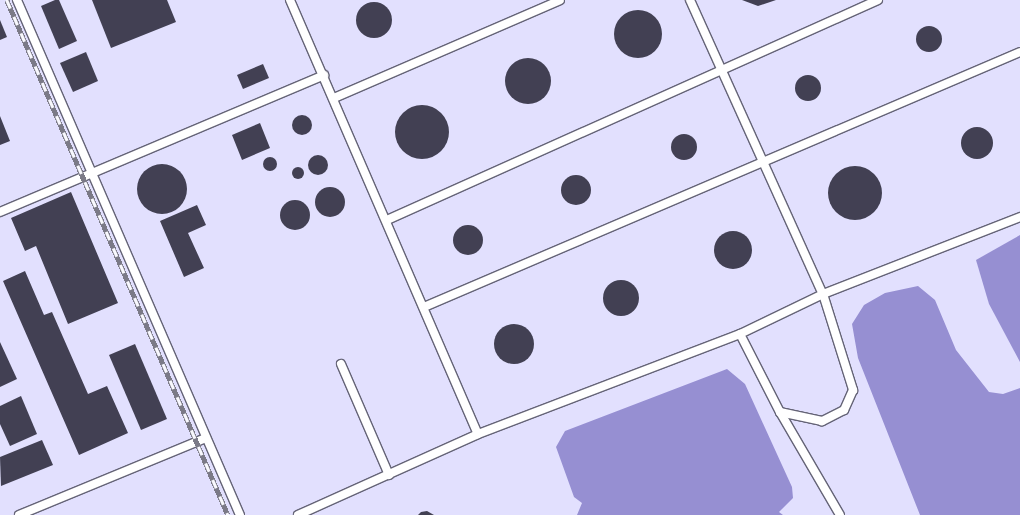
<!DOCTYPE html>
<style>
body{margin:0}
#map{position:relative;width:1020px;height:515px;overflow:hidden;background:#eae9fc;font-family:"PT Sans Narrow",sans-serif}
div>[style]{position:absolute}
[style*='--x']{left:calc(var(--x)*1px);top:calc(var(--y)*1px);width:calc(var(--w)*1px);rotate:calc(var(--a)*1deg)}
.built>*{inset:0;background:#e2e0fe}
.water>*{inset:0;background:#968fd2}
.building>*{inset:0;background:#424053}
.round{border-radius:50%}
.roads{filter:drop-shadow(1px 0 #656477) drop-shadow(-1px 0 #656477) drop-shadow(0 1px #656477) drop-shadow(0 -1px #656477)}
.lane>*{height:8px;margin:-4px;padding:0 4px;transform-origin:4px;border-radius:4px;background:#fff}
.rail>*{height:4.5px;margin-top:-2.25px;transform-origin:0;background:repeating-linear-gradient(90deg,#f8f8fd 0 9px,#7b7a87 0 18px);box-sizing:border-box;border-block:1px solid #7b7a87}
span{translate:-50% -50%;white-space:nowrap;text-align:center;line-height:1.15;-webkit-text-stroke:4px #f8f8fd;paint-order:stroke}
</style>
<div id="map">
<div class="built">
<i style="clip-path:polygon(0 0,1020px 0,1020px 515px,0 515px)"></i>
</div>
<div class="water">
<i style="clip-path:polygon(1020px 235px,1020px 362px,989px 304px,976px 260px)"></i>
<i style="clip-path:polygon(918px 286px,935px 300px,956px 350px,989px 392px,1003px 394px,1020px 388px,1020px 515px,920px 515px,858px 358px,852px 324px,864px 305px,885px 293px)"></i>
<i style="clip-path:polygon(727px 369px,745px 384px,792px 487px,793px 498px,779px 512px,783px 515px,577px 515px,582px 503px,574px 497px,556px 447px,565px 431px)"></i>
</div>
<div class="building">
<i style="clip-path:polygon(55px 0,59px 0,77px 41px,59px 49px,41px 6px)"></i>
<i style="clip-path:polygon(92px 0,167px 0,176px 22px,111px 48px)"></i>
<i style="clip-path:polygon(742px 0,776px 0,758px 6px)"></i>
<i class="round" style="left:356px;top:2px;width:36px;height:36px"></i>
<i class="round" style="left:614px;top:10px;width:48px;height:48px"></i>
<i style="clip-path:polygon(0 20px,7px 37px,0 40px)"></i>
<i class="round" style="left:916px;top:26px;width:26px;height:26px"></i>
<i style="clip-path:polygon(86px 52px,98px 81px,73px 92px,60px 63px)"></i>
<i class="round" style="left:505px;top:58px;width:46px;height:46px"></i>
<i style="clip-path:polygon(263px 64px,269px 78px,243px 89px,237px 75px)"></i>
<i class="round" style="left:795px;top:75px;width:26px;height:26px"></i>
<i class="round" style="left:395px;top:105px;width:54px;height:54px"></i>
<i class="round" style="left:292px;top:115px;width:20px;height:20px"></i>
<i style="clip-path:polygon(0 116px,10px 141px,0 145px)"></i>
<i style="clip-path:polygon(260px 123px,270px 148px,242px 160px,232px 135px)"></i>
<i class="round" style="left:961px;top:127px;width:32px;height:32px"></i>
<i class="round" style="left:671px;top:134px;width:26px;height:26px"></i>
<i class="round" style="left:308px;top:155px;width:20px;height:20px"></i>
<i class="round" style="left:263px;top:157px;width:14px;height:14px"></i>
<i class="round" style="left:137px;top:164px;width:50px;height:50px"></i>
<i class="round" style="left:828px;top:166px;width:54px;height:54px"></i>
<i class="round" style="left:292px;top:167px;width:12px;height:12px"></i>
<i class="round" style="left:561px;top:175px;width:30px;height:30px"></i>
<i class="round" style="left:315px;top:187px;width:30px;height:30px"></i>
<i style="clip-path:polygon(71px 192px,118px 303px,68px 324px,36px 246px,25px 251px,11px 218px)"></i>
<i class="round" style="left:280px;top:200px;width:30px;height:30px"></i>
<i style="clip-path:polygon(197px 205px,206px 225px,188px 233px,204px 268px,184px 277px,160px 221px)"></i>
<i class="round" style="left:453px;top:225px;width:30px;height:30px"></i>
<i class="round" style="left:714px;top:231px;width:38px;height:38px"></i>
<i style="clip-path:polygon(25px 271px,44px 315px,52px 312px,88px 394px,107px 386px,128px 433px,79px 455px,3px 281px)"></i>
<i class="round" style="left:603px;top:280px;width:36px;height:36px"></i>
<i class="round" style="left:494px;top:324px;width:40px;height:40px"></i>
<i style="clip-path:polygon(0 342px,17px 379px,0 387px)"></i>
<i style="clip-path:polygon(135px 344px,167px 419px,141px 430px,109px 355px)"></i>
<i style="clip-path:polygon(21px 396px,37px 434px,10px 446px,0 424px,0 406px)"></i>
<i style="clip-path:polygon(42px 440px,53px 465px,1px 486px,0 457px)"></i>
<i style="clip-path:polygon(427px 511px,434px 515px,418px 515px,421px 512px)"></i>
</div>
<div class="roads">
<div class="lane">
<i style="--x:17;--y:0;--w:561;--a:66.59"></i>
<i style="--x:290;--y:0;--w:473;--a:66.6"></i>
<i style="--x:690;--y:0;--w:323;--a:65.7"></i>
<i style="--x:823;--y:294;--w:101;--a:72.6"></i>
<i style="--x:853;--y:390;--w:22;--a:114"></i>
<i style="--x:844;--y:410;--w:25;--a:153"></i>
<i style="--x:822;--y:421;--w:43;--a:-167.9"></i>
<i style="--x:334;--y:98;--w:246;--a:-23.4"></i>
<i style="--x:0;--y:212;--w:352;--a:-22.9"></i>
<i style="--x:387;--y:220;--w:538;--a:-24.14"></i>
<i style="--x:424;--y:307;--w:648;--a:-23.16"></i>
<i style="--x:740;--y:334;--w:88;--a:62.9"></i>
<i style="--x:780;--y:412;--w:119;--a:59.8"></i>
<i style="--x:341;--y:364;--w:121;--a:66.6"></i>
<i style="--x:19;--y:515;--w:202;--a:-22.4"></i>
<i style="--x:298;--y:515;--w:197;--a:-24.2"></i>
<i style="--x:478;--y:434;--w:280;--a:-20.9"></i>
<i style="--x:740;--y:334;--w:92;--a:-25.7"></i>
<i style="--x:823;--y:294;--w:212;--a:-21.3"></i>
</div>
</div>
<div class="rail">
<i style="--x:7;--y:0;--w:560;--a:66.77"></i>
</div>
</div>
